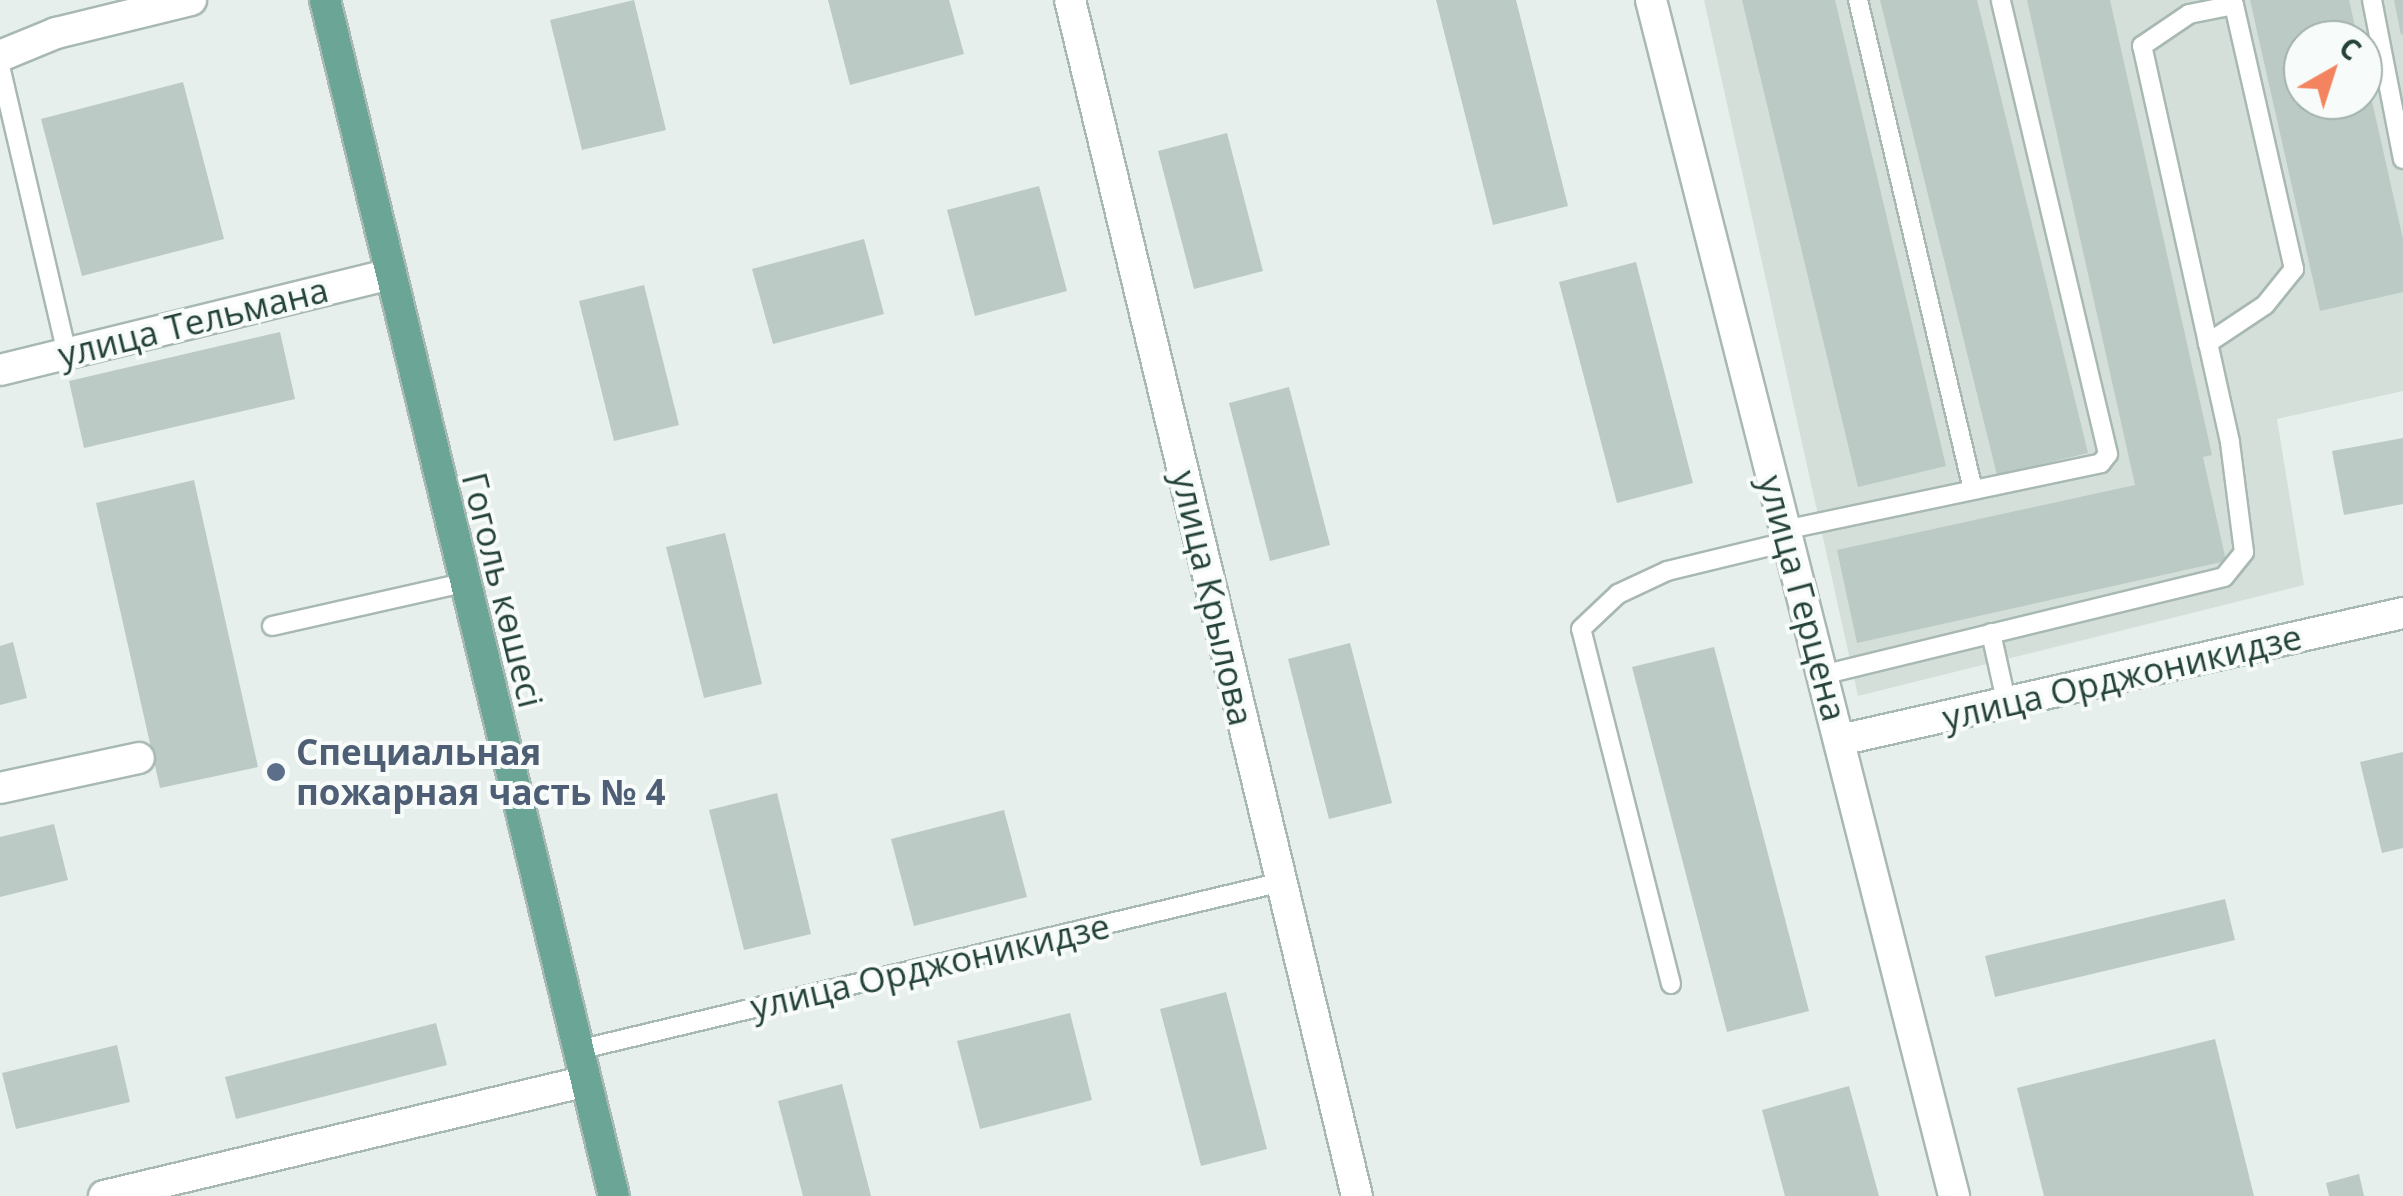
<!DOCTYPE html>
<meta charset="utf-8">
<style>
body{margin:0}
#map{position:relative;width:2403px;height:1196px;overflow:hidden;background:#e6efeb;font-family:"Open Sans",sans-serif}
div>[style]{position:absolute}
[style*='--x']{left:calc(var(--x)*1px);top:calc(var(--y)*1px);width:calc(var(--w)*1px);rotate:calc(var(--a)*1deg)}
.built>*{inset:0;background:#d4dfda}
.building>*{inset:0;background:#bbcac4}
.roads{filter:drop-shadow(2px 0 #a8b8b2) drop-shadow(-2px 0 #a8b8b2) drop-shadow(0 2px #a8b8b2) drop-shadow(0 -2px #a8b8b2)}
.service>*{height:18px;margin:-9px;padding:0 9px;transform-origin:9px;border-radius:9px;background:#fff}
.minor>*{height:30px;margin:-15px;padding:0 15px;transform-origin:15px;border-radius:15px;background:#fff}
.primary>*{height:30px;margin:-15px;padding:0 15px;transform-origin:15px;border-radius:15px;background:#6aa596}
.dots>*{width:28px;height:28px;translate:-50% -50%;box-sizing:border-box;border:5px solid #f7fbf9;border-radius:50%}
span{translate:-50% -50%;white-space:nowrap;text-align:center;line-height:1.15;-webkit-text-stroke:8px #f7fbf9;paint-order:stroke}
.street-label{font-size:35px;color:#24423a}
.service-label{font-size:35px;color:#4e5e75;font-weight:700}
.left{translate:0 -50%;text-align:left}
.north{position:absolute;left:2283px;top:20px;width:100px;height:100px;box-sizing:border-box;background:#f7fbf9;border:2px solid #a3b1ad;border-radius:50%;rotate:39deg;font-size:28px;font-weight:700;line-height:40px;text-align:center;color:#24423a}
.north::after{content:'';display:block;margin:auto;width:35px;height:45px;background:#f4845f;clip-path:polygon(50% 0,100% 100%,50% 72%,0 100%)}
</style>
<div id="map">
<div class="built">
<i style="clip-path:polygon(evenodd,1704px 0,2403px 0,2403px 391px,2277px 419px,2304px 585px,1858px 696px,1704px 0,2303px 40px,2363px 40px,2363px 100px,2303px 100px,2303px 40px)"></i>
</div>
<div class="building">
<i style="clip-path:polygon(634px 0,666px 130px,582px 150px,550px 20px)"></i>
<i style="clip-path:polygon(828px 0,949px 0,964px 54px,850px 85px)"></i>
<i style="clip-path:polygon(1436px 0,1516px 0,1568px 206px,1493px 225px)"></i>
<i style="clip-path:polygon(1742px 0,1835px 0,1946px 466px,1858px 487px)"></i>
<i style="clip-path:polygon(1880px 0,1977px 0,2088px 453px,1997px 475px)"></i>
<i style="clip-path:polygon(2027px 0,2110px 0,2212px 455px,2203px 457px,2226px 561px,1857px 643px,1837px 550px,2135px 485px)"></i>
<i style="clip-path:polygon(2250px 0,2349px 0,2358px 40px,2303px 40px,2303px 100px,2363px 100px,2365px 70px,2403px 239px,2403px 292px,2320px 311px)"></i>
<i style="clip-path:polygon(2394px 0,2403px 0,2403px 34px,2401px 35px)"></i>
<i style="clip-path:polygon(183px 82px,224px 239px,82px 276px,41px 119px)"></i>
<i style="clip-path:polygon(1227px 133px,1263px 271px,1194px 289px,1158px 151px)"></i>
<i style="clip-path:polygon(1039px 186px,1067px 291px,975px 316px,947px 210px)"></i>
<i style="clip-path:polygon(864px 239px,884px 314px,773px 344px,752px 269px)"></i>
<i style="clip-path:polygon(1636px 262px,1693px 483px,1617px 503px,1559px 282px)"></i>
<i style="clip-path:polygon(644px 285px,679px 425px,614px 441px,579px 301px)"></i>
<i style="clip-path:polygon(280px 332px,295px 399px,84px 448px,69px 381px)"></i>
<i style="clip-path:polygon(1289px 387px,1330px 545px,1270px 561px,1229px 403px)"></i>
<i style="clip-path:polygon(2403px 438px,2403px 504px,2344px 515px,2332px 451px)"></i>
<i style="clip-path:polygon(194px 480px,258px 767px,160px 788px,96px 503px)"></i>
<i style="clip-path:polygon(725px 533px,762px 684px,704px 698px,666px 547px)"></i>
<i style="clip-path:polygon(13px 642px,27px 698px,0 705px,0 646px)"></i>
<i style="clip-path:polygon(1350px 643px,1392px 803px,1329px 819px,1288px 659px)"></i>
<i style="clip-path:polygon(1714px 647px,1809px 1011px,1727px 1032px,1632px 667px)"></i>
<i style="clip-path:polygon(2403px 752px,2403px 848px,2382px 853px,2360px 762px)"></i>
<i style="clip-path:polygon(777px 793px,811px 934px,744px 950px,709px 810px)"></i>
<i style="clip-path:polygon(1004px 810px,1027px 897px,914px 926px,891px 839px)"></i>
<i style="clip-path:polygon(54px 824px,68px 880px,0 897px,0 837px)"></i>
<i style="clip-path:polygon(2225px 899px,2235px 940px,1995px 997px,1985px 956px)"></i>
<i style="clip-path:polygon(1226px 992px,1267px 1149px,1201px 1166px,1160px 1009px)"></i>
<i style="clip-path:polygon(1070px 1013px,1092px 1100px,980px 1129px,957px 1041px)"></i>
<i style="clip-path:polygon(436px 1023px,447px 1065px,236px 1119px,225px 1077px)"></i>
<i style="clip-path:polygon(2215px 1039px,2254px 1196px,2044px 1196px,2017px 1088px)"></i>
<i style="clip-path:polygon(117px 1045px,130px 1102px,16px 1129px,2px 1073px)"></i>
<i style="clip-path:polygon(842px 1084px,871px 1196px,803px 1196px,778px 1101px)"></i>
<i style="clip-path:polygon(1849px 1086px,1879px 1196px,1785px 1196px,1762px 1110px)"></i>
<i style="clip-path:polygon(2359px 1174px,2364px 1196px,2329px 1196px,2326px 1183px)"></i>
</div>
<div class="roads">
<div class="service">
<i style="--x:1858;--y:0;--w:503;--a:76.79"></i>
<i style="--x:2372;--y:0;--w:162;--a:79"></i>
<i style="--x:0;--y:66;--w:295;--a:76.9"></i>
<i style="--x:1784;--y:530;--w:324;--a:-11.9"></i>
<i style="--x:2101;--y:463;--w:11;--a:-52"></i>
<i style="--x:2108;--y:454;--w:466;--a:-103.3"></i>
<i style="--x:272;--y:626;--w:196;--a:-12.7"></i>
<i style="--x:1991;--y:633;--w:74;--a:77.5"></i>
<i style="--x:1822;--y:675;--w:414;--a:-13.7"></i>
<i style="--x:2224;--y:577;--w:32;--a:-51"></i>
<i style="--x:2244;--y:552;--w:111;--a:-97.3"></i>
<i style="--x:2230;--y:442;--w:406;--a:-102.5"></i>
<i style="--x:2142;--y:46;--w:57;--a:-34.2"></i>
<i style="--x:2189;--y:14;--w:46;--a:-11.3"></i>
<i style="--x:2234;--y:5;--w:271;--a:77.2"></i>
<i style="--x:2294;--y:269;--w:46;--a:128.9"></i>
<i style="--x:2265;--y:305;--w:69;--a:146.3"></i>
<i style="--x:1671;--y:984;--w:366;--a:-104.2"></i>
<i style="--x:1581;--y:629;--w:51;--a:-43.4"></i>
<i style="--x:1618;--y:594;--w:54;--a:-25.1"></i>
<i style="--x:1667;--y:571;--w:123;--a:-13.6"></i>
<i style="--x:578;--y:1050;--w:724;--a:-13.42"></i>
</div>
<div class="minor">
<i style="--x:1070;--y:0;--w:1230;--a:76.51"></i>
<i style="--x:1651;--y:0;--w:1234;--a:75.78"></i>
<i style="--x:0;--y:56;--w:61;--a:-22.3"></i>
<i style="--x:56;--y:33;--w:139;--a:-13.7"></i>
<i style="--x:0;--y:370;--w:398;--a:-13.8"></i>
<i style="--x:1840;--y:740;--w:577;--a:-12.71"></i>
<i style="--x:0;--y:788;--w:142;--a:-12.2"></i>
<i style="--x:104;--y:1196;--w:495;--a:-13.4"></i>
</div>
<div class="primary">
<i style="--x:325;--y:0;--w:1230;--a:76.42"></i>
</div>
</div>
<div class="dots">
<i style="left:276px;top:772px;background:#5c6f8a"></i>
</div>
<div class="street-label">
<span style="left:193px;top:322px;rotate:-14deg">улица Тельмана</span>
<span style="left:503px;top:590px;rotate:76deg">Гоголь көшесі</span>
<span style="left:1213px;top:598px;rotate:77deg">улица Крылова</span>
<span style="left:1803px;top:598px;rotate:75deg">улица Герцена</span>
<span style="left:2122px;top:677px;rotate:-13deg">улица Орджоникидзе</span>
<span style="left:930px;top:966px;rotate:-13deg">улица Орджоникидзе</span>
</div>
<div class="service-label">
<span class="left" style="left:296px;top:772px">Специальная<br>пожарная часть № 4</span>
</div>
<div class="north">С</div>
</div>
